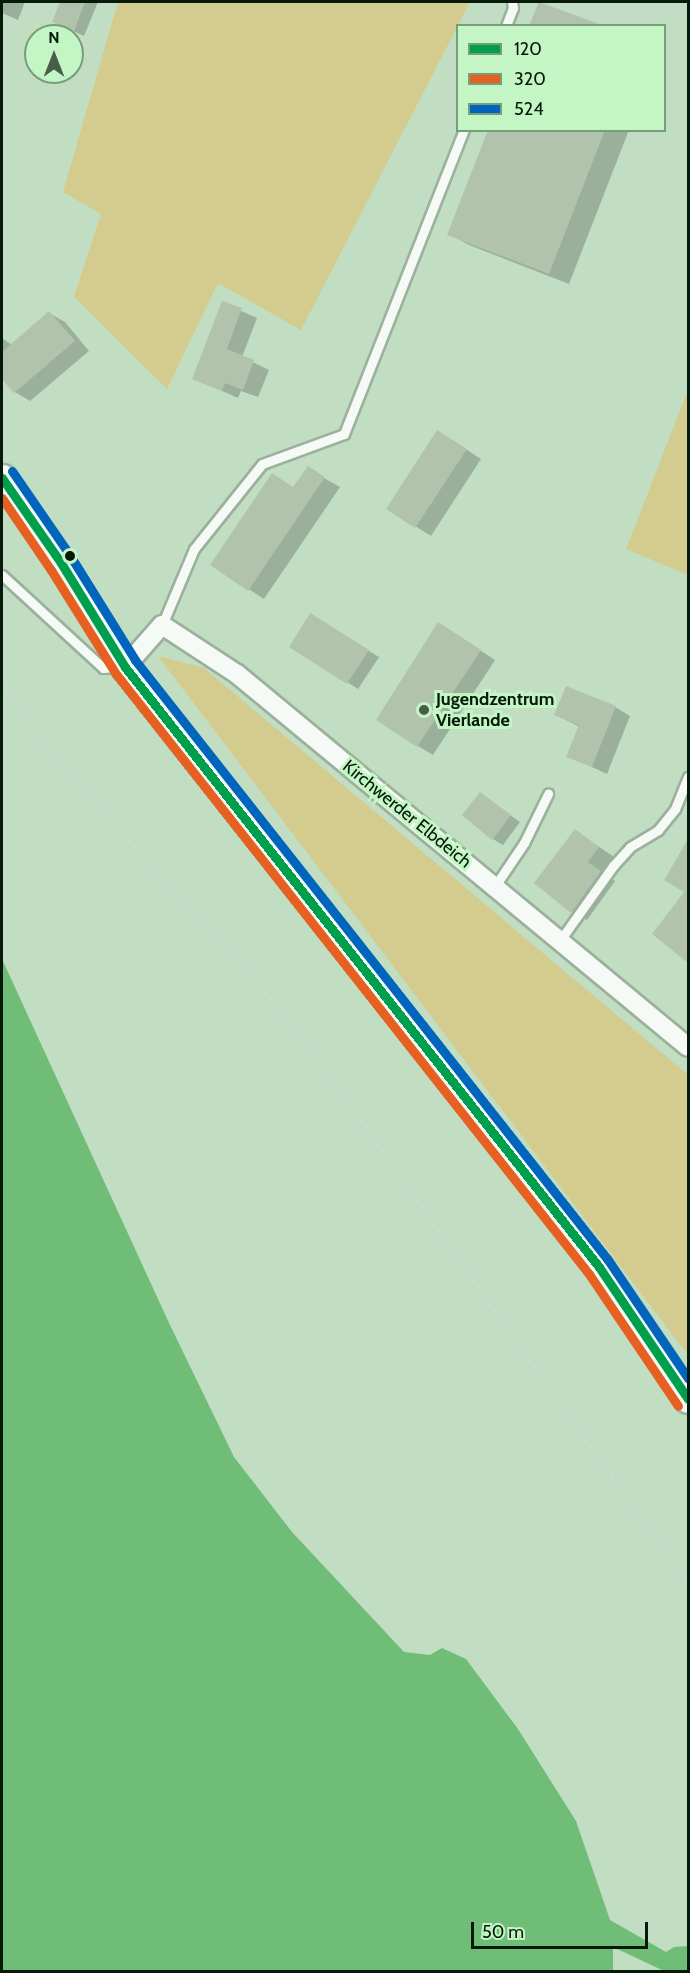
<!DOCTYPE html>
<style>
body{margin:0}
#map{position:relative;width:690px;height:1973px;overflow:hidden;background:#c1ddc2;font-family:Cabin,sans-serif}
div>[style]{position:absolute}
[style*='--x']{left:calc(var(--x)*1px);top:calc(var(--y)*1px);width:calc(var(--w)*1px);rotate:calc(var(--a)*1deg)}
.green>*{inset:0;background:#d4cb8f}
.water>*{inset:0;background:#6fbd76}
.shadow>*{inset:0;background:#0003}
.building>*{inset:0;background:#b2c3ab}
.path>*{height:4px;margin-top:-2px;transform-origin:0;background:repeating-linear-gradient(90deg,#cfd9d0 0 3px,transparent 0 7.5px)}
.roads{filter:drop-shadow(2px 0 #9bb19c) drop-shadow(-2px 0 #9bb19c) drop-shadow(0 2px #9bb19c) drop-shadow(0 -2px #9bb19c)}
.lane>*{height:9px;margin:-4.5px;padding:0 4.5px;transform-origin:4.5px;border-radius:4.5px;background:#f6faf6}
.street>*{height:18px;margin:-9px;padding:0 9px;transform-origin:9px;border-radius:9px;background:#f6faf6}
.secondary>*{height:27px;margin:-13.5px;padding:0 13.5px;transform-origin:13.5px;border-radius:13.5px;background:#f6faf6}
.bus-1>*{height:9px;margin:-4.5px;padding:0 4.5px;transform-origin:4.5px;border-radius:4.5px;background:#009f4d}
.bus-2>*{height:9px;margin:-4.5px;padding:0 4.5px;transform-origin:4.5px;border-radius:4.5px;background:#e66121}
.bus-3>*{height:9px;margin:-4.5px;padding:0 4.5px;transform-origin:4.5px;border-radius:4.5px;background:#0065bd}
.dots>*{width:16px;height:16px;translate:-50% -50%;box-sizing:border-box;border:3px solid #c3f6c4;border-radius:50%}
span{translate:-50% -50%;white-space:nowrap;text-align:center;line-height:1.15;-webkit-text-stroke:6px #c3f6c4;paint-order:stroke}
.poi-label{font-size:18px;color:#071908;font-weight:700}
.left{translate:0 -50%;text-align:left}
.street-label{font-size:18px;color:#071908}
.frame{position:absolute;inset:0;border:3px solid #071908;pointer-events:none}
.legend{position:absolute;left:456px;top:24px;width:210px;height:108px;box-sizing:border-box;background:#c3f6c4;border:2px solid #789e79;margin:0;padding:8px 10px;list-style:none;font-size:18px;color:#071908}
.legend li{display:flex;align-items:center;gap:12px;height:30px}
.legend b{width:30px;border:2px solid #789e79}
.north{position:absolute;left:24px;top:24px;width:60px;height:60px;box-sizing:border-box;background:#c3f6c4;border:2px solid #789e79;border-radius:50%;rotate:0deg;font-size:16px;font-weight:700;line-height:24px;text-align:center;color:#071908}
.north::after{content:'';display:block;margin:auto;width:21px;height:27px;background:#485e49;clip-path:polygon(50% 0,100% 100%,50% 72%,0 100%)}
.scale{position:absolute;left:471px;top:1922px;width:177px;height:27px;box-sizing:border-box;border:3px solid #071908;border-top:0;padding-left:8px;font-size:18px;line-height:21px;white-space:nowrap;color:#071908;-webkit-text-stroke:4px #c3f6c4;paint-order:stroke}
</style>
<div id="map">
<div class="green">
<i style="clip-path:polygon(118px 2px,470px 2px,301px 330px,218px 283px,167px 389px,74px 297px,101px 214px,63px 192px)"></i>
<i style="clip-path:polygon(688px 390px,688px 575px,626px 549px)"></i>
<i style="clip-path:polygon(158px 656px,204px 668px,688px 1075px,688px 1355px)"></i>
</div>
<div class="water">
<i style="clip-path:polygon(2px 959px,169px 1323px,234px 1457px,292px 1532px,404px 1652px,430px 1655px,442px 1648px,466px 1659px,518px 1729px,576px 1821px,610px 1920px,666px 1952px,674px 1947px,688px 1946px,688px 1971px,664px 1971px,613px 1947px,613px 1972px,2px 1971px)"></i>
</div>
<div class="shadow">
<i style="clip-path:polygon(2px 2px,25px 2px,18px 20px,2px 13px)"></i>
<i style="clip-path:polygon(62px 2px,98px 2px,84px 36px,54px 22px)"></i>
<i style="clip-path:polygon(490px 130px,629px 130px,569px 284px,469px 245px,449px 234px)"></i>
<i style="clip-path:polygon(223px 303px,257px 318px,242px 357px,269px 370px,258px 397px,241px 391px,238px 398px,193px 378px)"></i>
<i style="clip-path:polygon(49px 313px,65px 322px,89px 351px,30px 401px,15px 392px,2px 376px,2px 338px,12px 345px)"></i>
<i style="clip-path:polygon(453px 441px,481px 459px,431px 536px,388px 509px)"></i>
<i style="clip-path:polygon(322px 477px,340px 487px,264px 599px,212px 565px,294px 488px)"></i>
<i style="clip-path:polygon(321px 621px,379px 657px,358px 689px,291px 647px)"></i>
<i style="clip-path:polygon(454px 633px,495px 660px,433px 755px,418px 746px)"></i>
<i style="clip-path:polygon(615px 707px,630px 716px,607px 774px,568px 756px,580px 727px,556px 715px)"></i>
<i style="clip-path:polygon(480px 794px,520px 822px,503px 845px,493px 839px)"></i>
<i style="clip-path:polygon(576px 831px,614px 857px,602px 871px,615px 881px,587px 920px,572px 911px)"></i>
<i style="clip-path:polygon(688px 842px,688px 961px,654px 934px,686px 891px,666px 880px)"></i>
</div>
<div class="building">
<i style="clip-path:polygon(60px 2px,85px 2px,74px 31px,52px 22px)"></i>
<i style="clip-path:polygon(539px 2px,599px 24px,599px 26px,529px 26px)"></i>
<i style="clip-path:polygon(488px 130px,605px 130px,549px 274px,447px 235px)"></i>
<i style="clip-path:polygon(222px 301px,242px 308px,227px 349px,254px 360px,243px 390px,225px 383px,222px 391px,192px 379px)"></i>
<i style="clip-path:polygon(49px 311px,75px 341px,14px 393px,2px 379px,2px 352px)"></i>
<i style="clip-path:polygon(437px 430px,467px 449px,415px 528px,386px 509px)"></i>
<i style="clip-path:polygon(308px 466px,325px 477px,248px 591px,210px 565px,272px 473px,293px 487px)"></i>
<i style="clip-path:polygon(310px 613px,369px 650px,347px 684px,289px 647px)"></i>
<i style="clip-path:polygon(438px 622px,481px 650px,417px 747px,376px 720px)"></i>
<i style="clip-path:polygon(566px 686px,616px 706px,592px 767px,566px 757px,579px 725px,554px 715px)"></i>
<i style="clip-path:polygon(480px 792px,511px 815px,492px 840px,462px 815px)"></i>
<i style="clip-path:polygon(575px 829px,599px 847px,588px 862px,601px 871px,571px 913px,534px 883px)"></i>
<i style="clip-path:polygon(688px 839px,688px 963px,652px 934px,684px 892px,664px 880px)"></i>
</div>
<div class="path">
<i style="--x:2;--y:680;--w:93;--a:56.8"></i>
<i style="--x:53;--y:758;--w:341;--a:47.7"></i>
<i style="--x:282;--y:1010;--w:703;--a:54.73"></i>
</div>
<div class="roads">
<div class="lane">
<i style="--x:506;--y:26;--w:19;--a:-69"></i>
<i style="--x:513;--y:8;--w:6;--a:-99"></i>
<i style="--x:2;--y:575;--w:137;--a:42.6"></i>
<i style="--x:103;--y:668;--w:16;--a:-4"></i>
<i style="--x:162;--y:625;--w:82;--a:-67.2"></i>
<i style="--x:194;--y:549;--w:109;--a:-51.3"></i>
<i style="--x:262;--y:464;--w:87;--a:-20.1"></i>
<i style="--x:344;--y:434;--w:327;--a:-68.5"></i>
<i style="--x:495;--y:886;--w:52;--a:-56"></i>
<i style="--x:524;--y:843;--w:55;--a:-63.9"></i>
<i style="--x:561;--y:939;--w:90;--a:-54.5"></i>
<i style="--x:613;--y:866;--w:25;--a:-48"></i>
<i style="--x:630;--y:847;--w:33;--a:-31"></i>
<i style="--x:658;--y:830;--w:27;--a:-51"></i>
<i style="--x:675;--y:809;--w:35;--a:-68"></i>
</div>
<div class="street">
<i style="--x:125;--y:667;--w:56;--a:-48.6"></i>
<i style="--x:162;--y:625;--w:90;--a:33.2"></i>
<i style="--x:237;--y:674;--w:585;--a:39.59"></i>
</div>
<div class="secondary">
<i style="--x:2;--y:478;--w:103;--a:55.2"></i>
<i style="--x:61;--y:563;--w:122;--a:58.4"></i>
<i style="--x:125;--y:667;--w:765;--a:51.69"></i>
<i style="--x:599;--y:1267;--w:159;--a:56"></i>
</div>
</div>
<div class="bus-1">
<i style="--x:2;--y:478;--w:103;--a:55.2"></i>
<i style="--x:61;--y:563;--w:122;--a:58.4"></i>
<i style="--x:125;--y:667;--w:765;--a:51.69"></i>
<i style="--x:599;--y:1267;--w:159;--a:56"></i>
</div>
<div class="bus-2">
<i style="--x:2;--y:498;--w:87;--a:55.8"></i>
<i style="--x:51;--y:570;--w:123;--a:58"></i>
<i style="--x:116;--y:674;--w:764;--a:51.75"></i>
<i style="--x:589;--y:1274;--w:159;--a:56"></i>
</div>
<div class="bus-3">
<i style="--x:12;--y:471;--w:104;--a:55.5"></i>
<i style="--x:71;--y:557;--w:121;--a:58.1"></i>
<i style="--x:135;--y:660;--w:764;--a:51.75"></i>
<i style="--x:608;--y:1260;--w:143;--a:55.9"></i>
</div>
<div class="dots">
<i style="left:70px;top:556px;background:#071908"></i>
<i style="left:424px;top:710px;background:#485e49"></i>
</div>
<div class="poi-label">
<span class="left" style="left:436px;top:710px">Jugendzentrum<br>Vierlande</span>
</div>
<div class="street-label">
<span style="left:407px;top:814px;rotate:39deg">Kirchwerder Elbdeich</span>
</div>
<div class="frame"></div>
<ul class="legend">
<li><b style="height:8px;background:#009f4d"></b>120</li>
<li><b style="height:8px;background:#e66121"></b>320</li>
<li><b style="height:8px;background:#0065bd"></b>524</li>
</ul>
<div class="north">N</div>
<div class="scale">50 m</div>
</div>
